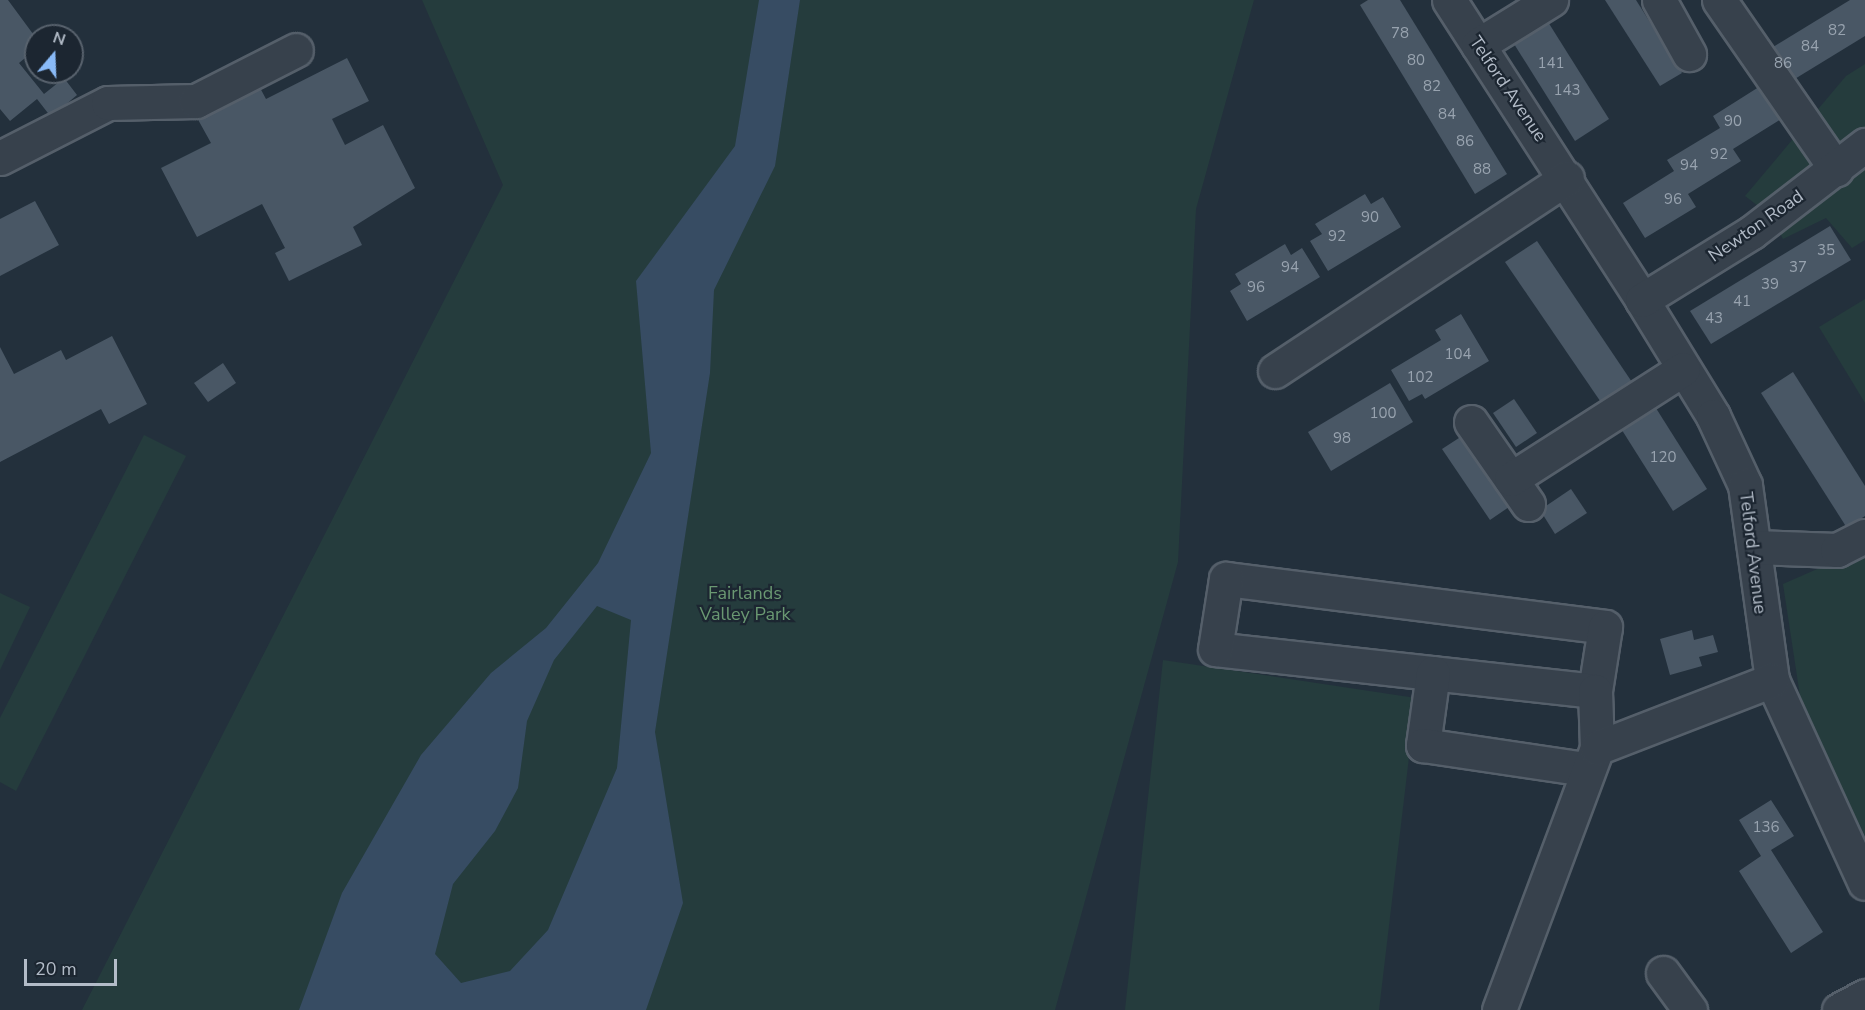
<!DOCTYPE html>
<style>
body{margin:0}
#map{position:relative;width:1865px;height:1010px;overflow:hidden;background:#23303c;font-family:"Nunito Sans",sans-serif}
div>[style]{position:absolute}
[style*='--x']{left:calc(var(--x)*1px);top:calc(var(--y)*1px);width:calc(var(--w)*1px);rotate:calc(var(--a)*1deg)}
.green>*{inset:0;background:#253c3d}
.water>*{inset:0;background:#374c63}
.building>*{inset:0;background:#495765}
.roads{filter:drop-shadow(2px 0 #555f6a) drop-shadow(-2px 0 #555f6a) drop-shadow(0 2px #555f6a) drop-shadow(0 -2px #555f6a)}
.minor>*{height:33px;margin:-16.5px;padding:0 16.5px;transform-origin:16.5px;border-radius:16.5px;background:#37414c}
span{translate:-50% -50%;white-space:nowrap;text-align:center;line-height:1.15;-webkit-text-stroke:4.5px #1c2631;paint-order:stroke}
.number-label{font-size:15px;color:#98a3af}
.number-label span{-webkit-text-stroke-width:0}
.street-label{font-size:18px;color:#b3bcc8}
.park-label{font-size:18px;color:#6a9872}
.north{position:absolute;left:24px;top:24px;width:60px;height:60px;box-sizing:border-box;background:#1c2631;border:2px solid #58626d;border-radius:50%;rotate:19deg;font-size:16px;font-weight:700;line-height:24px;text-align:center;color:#b3bcc8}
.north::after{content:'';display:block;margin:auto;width:21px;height:27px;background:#89baf7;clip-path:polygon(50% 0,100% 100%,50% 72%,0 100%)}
.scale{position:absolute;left:24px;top:959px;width:93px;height:27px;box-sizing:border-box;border:3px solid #b3bcc8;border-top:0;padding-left:8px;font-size:18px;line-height:21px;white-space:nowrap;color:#b3bcc8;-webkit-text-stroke:4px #1c2631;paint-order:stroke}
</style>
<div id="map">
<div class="green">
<i style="clip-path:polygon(422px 0,1254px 0,1196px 209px,1178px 562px,1055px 1010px,82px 1010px,503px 185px)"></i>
<i style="clip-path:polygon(1865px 64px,1865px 128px,1762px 209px,1745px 196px,1846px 76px)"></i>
<i style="clip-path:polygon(1865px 160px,1865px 240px,1852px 248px,1826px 218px,1783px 239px,1776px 225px)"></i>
<i style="clip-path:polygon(1865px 299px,1865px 403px,1819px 327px)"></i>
<i style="clip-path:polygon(144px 435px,186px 456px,16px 791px,0 782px,0 718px)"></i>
<i style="clip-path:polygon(1865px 548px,1865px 836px,1802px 709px,1783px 584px)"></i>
<i style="clip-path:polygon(0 593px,30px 607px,0 670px)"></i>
<i style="clip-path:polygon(1163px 660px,1416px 698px,1379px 1010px,1125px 1010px)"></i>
</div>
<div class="water">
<i style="clip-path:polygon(evenodd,759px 0,800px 0,775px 166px,714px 290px,710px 373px,655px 732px,683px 903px,646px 1010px,299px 1010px,342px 893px,421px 755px,491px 673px,546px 628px,598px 563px,651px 453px,636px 281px,735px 146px,759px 0,597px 606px,631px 620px,617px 768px,548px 930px,510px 971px,461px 983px,435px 954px,453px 884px,495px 831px,518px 788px,527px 721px,554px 660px,597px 606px)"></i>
</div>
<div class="building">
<i style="clip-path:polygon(0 0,8px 0,36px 38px,36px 49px,19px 63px,44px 94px,64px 78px,77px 95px,51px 117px,37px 99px,10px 121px,0 109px)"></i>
<i style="clip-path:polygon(1368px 0,1400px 0,1507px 174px,1475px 194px,1360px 5px)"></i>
<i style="clip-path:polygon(1605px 0,1636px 0,1682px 73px,1660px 86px)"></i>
<i style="clip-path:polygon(1850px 0,1865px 0,1865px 36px,1780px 88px,1760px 55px)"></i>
<i style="clip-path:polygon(1543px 14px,1609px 119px,1575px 141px,1509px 36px)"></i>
<i style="clip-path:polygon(347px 58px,369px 101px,332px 119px,345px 145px,383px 125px,415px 188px,353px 227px,362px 245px,289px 281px,275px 253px,285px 248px,262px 204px,197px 237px,161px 168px,211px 143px,196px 116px,258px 84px,266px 99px)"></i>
<i style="clip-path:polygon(1762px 85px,1783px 118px,1733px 149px,1741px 161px,1688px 194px,1696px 207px,1645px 238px,1623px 203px,1674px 171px,1667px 160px,1720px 128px,1713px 116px)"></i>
<i style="clip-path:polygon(1365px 194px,1371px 204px,1383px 197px,1401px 227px,1328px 271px,1310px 241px,1322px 234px,1315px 224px)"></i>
<i style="clip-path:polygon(35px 201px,59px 245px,0 276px,0 219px)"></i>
<i style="clip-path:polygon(1830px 226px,1851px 260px,1711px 344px,1690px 311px)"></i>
<i style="clip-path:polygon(1537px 241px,1640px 394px,1609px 414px,1505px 262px)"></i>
<i style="clip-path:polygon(1285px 244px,1291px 255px,1302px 248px,1320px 277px,1247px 321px,1230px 291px,1241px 284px,1235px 274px)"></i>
<i style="clip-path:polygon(1461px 314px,1489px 361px,1425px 399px,1422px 394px,1409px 401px,1391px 370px,1441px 340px,1435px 330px)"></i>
<i style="clip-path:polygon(112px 336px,147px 404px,109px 424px,101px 409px,0 462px,0 347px,14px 374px,61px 350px,66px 360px)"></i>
<i style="clip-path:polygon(223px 363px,236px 383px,208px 402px,194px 383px)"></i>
<i style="clip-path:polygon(1793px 372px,1865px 486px,1865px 516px,1847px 528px,1761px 393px)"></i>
<i style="clip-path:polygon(1390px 383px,1413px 422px,1331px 471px,1308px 432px)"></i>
<i style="clip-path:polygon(1514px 399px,1537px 433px,1516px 447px,1493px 413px)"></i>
<i style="clip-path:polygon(1654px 405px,1707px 489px,1673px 511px,1620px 427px)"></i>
<i style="clip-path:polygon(1462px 436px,1509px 507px,1490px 520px,1442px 449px)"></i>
<i style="clip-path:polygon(1571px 489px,1587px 513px,1555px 534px,1540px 510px)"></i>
<i style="clip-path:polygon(1692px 630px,1694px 640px,1713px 635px,1718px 652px,1699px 657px,1702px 666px,1670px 675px,1660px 639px)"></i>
<i style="clip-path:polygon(1771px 800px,1794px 836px,1771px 850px,1823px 932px,1791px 953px,1739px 871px,1761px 856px,1739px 820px)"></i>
</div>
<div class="roads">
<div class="minor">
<i style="--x:1449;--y:0;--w:357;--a:57.2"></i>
<i style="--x:1642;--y:300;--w:136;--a:58.5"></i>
<i style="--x:1713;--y:416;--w:76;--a:65.1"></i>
<i style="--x:1745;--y:485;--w:197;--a:82.1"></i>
<i style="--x:1772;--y:680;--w:223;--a:65.4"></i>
<i style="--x:1659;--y:0;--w:62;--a:60.9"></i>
<i style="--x:1719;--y:0;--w:206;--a:55.3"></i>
<i style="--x:1478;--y:45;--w:86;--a:-31.7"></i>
<i style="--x:0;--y:158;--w:121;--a:-27"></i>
<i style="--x:108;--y:103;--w:88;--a:-1.3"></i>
<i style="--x:196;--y:101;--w:112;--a:-27"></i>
<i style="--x:1642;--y:300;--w:129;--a:-31.7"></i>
<i style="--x:1752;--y:232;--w:143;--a:-37.6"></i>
<i style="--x:1275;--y:371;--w:350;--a:-33.5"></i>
<i style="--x:1471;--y:422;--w:100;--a:55.2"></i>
<i style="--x:1511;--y:479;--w:204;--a:-32.6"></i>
<i style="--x:1754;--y:547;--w:83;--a:2.1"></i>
<i style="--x:1837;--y:550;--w:31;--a:-27"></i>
<i style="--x:1226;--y:579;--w:382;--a:7.2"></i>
<i style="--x:1605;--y:627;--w:65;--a:98.9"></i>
<i style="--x:1595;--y:691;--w:382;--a:-173.7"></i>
<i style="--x:1215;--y:649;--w:71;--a:-81.1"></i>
<i style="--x:1433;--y:673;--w:73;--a:97.9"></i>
<i style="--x:1423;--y:745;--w:164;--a:8.4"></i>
<i style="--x:1595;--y:691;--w:57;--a:88"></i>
<i style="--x:1663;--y:973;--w:46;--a:53.9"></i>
<i style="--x:1499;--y:1010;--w:280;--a:-69.5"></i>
<i style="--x:1597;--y:748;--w:188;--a:-21.2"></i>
<i style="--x:1839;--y:1010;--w:30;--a:-28"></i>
</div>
</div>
<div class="number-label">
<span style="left:1837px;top:31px">82</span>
<span style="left:1400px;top:34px">78</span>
<span style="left:1810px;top:47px">84</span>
<span style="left:1416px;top:61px">80</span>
<span style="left:1551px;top:64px">141</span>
<span style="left:1783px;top:64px">86</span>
<span style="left:1432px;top:87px">82</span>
<span style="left:1567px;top:91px">143</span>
<span style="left:1447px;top:115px">84</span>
<span style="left:1733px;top:122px">90</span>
<span style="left:1465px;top:142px">86</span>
<span style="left:1719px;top:155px">92</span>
<span style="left:1689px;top:166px">94</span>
<span style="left:1482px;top:170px">88</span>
<span style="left:1673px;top:200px">96</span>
<span style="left:1370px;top:218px">90</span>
<span style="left:1337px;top:237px">92</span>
<span style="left:1826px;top:251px">35</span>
<span style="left:1290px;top:268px">94</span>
<span style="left:1798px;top:268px">37</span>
<span style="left:1770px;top:285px">39</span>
<span style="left:1256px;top:288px">96</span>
<span style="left:1742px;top:302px">41</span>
<span style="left:1714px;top:319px">43</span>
<span style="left:1458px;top:355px">104</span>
<span style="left:1420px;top:378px">102</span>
<span style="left:1383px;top:414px">100</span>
<span style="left:1342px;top:439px">98</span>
<span style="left:1663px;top:458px">120</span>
<span style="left:1766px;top:828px">136</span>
</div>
<div class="street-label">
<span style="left:1508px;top:89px;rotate:56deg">Telford Avenue</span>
<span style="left:1756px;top:226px;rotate:-35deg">Newton Road</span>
<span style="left:1753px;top:553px;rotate:83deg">Telford Avenue</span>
</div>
<div class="park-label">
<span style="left:745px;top:604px">Fairlands<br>Valley Park</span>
</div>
<div class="north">N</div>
<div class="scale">20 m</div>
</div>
